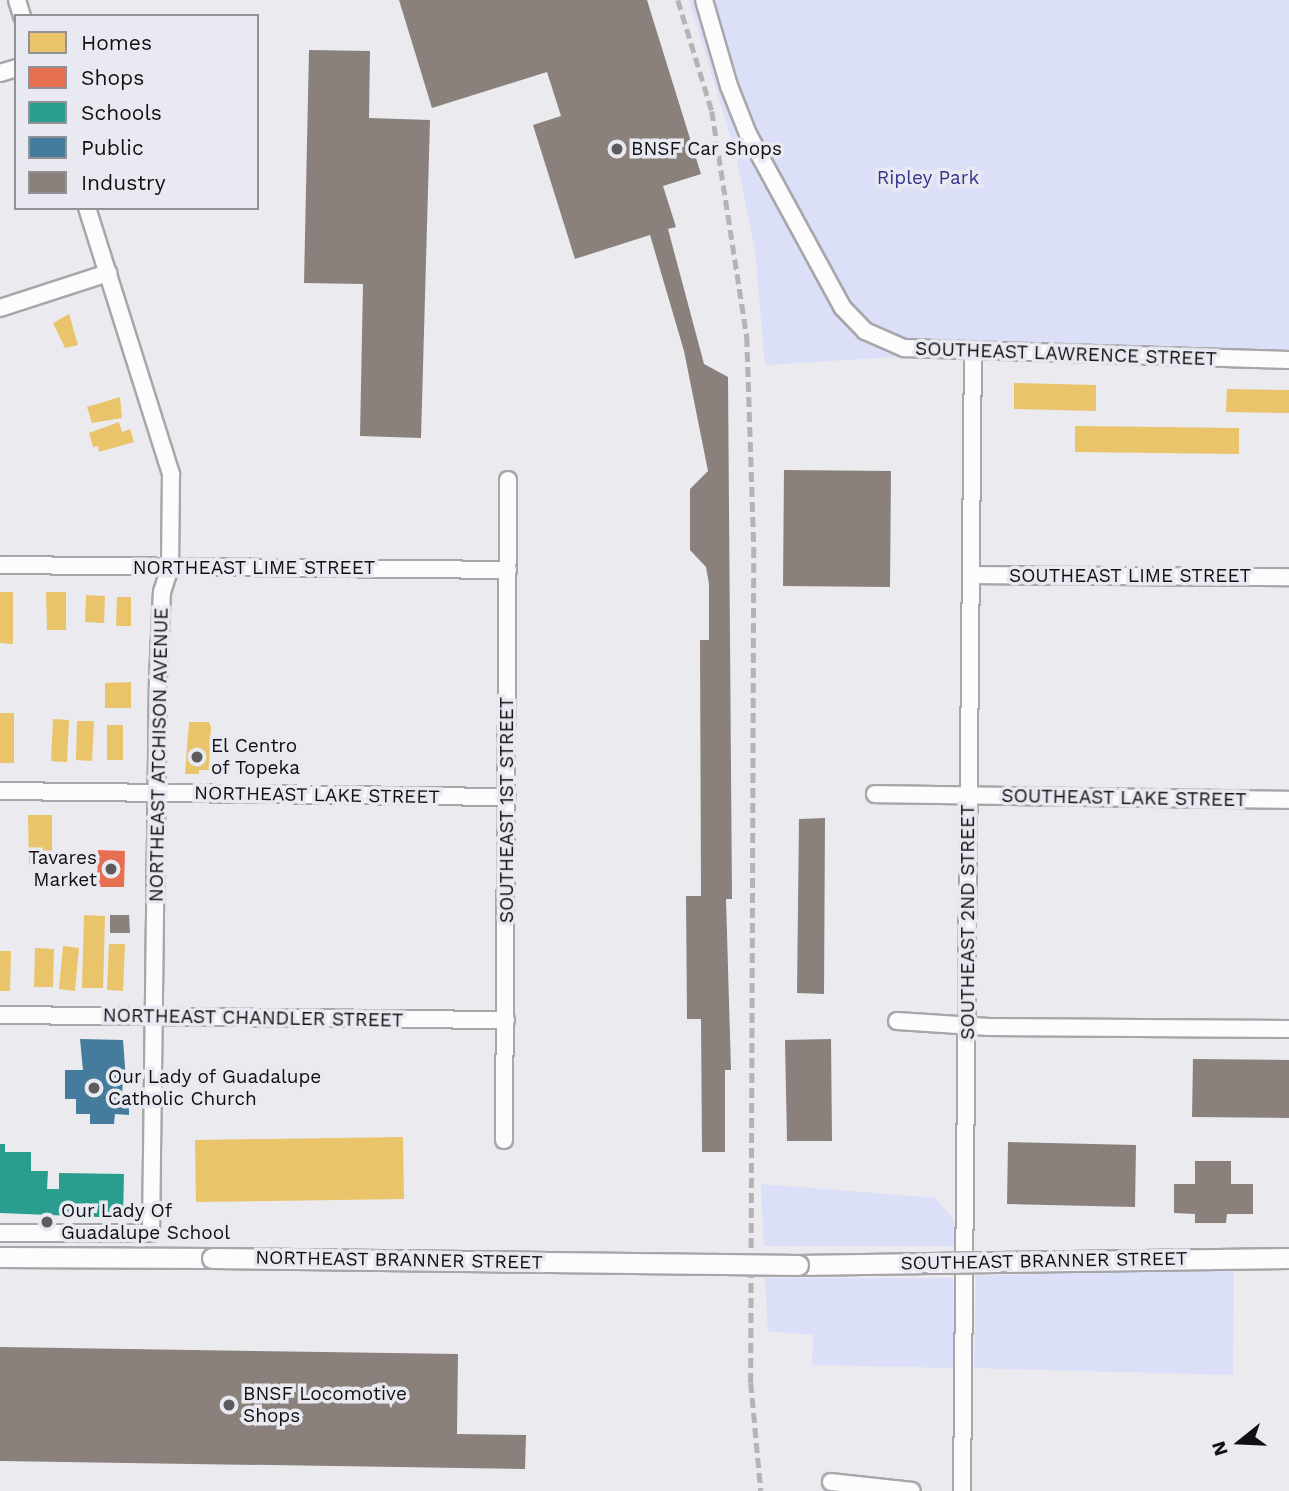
<!DOCTYPE html>
<style>
body{margin:0}
#map{position:relative;width:1289px;height:1491px;overflow:hidden;background:#eaeaef;font-family:"Work Sans",sans-serif}
div>[style]{position:absolute}
[style*='--x']{left:calc(var(--x)*1px);top:calc(var(--y)*1px);width:calc(var(--w)*1px);rotate:calc(var(--a)*1deg)}
.green>*{inset:0;background:#dbdff7}
.homes>*{inset:0;background:#e9c46a}
.shops>*{inset:0;background:#e76f51}
.schools>*{inset:0;background:#2a9d8f}
.public>*{inset:0;background:#457b9d}
.industry>*{inset:0;background:#8a817c}
.roads{filter:drop-shadow(2px 0 #a7a7ab) drop-shadow(-2px 0 #a7a7ab) drop-shadow(0 2px #a7a7ab) drop-shadow(0 -2px #a7a7ab)}
.minor>*{height:16px;margin:-8px;padding:0 8px;transform-origin:8px;border-radius:8px;background:#fcfcfd}
.major>*{height:19px;margin:-9.5px;padding:0 9.5px;transform-origin:9.5px;border-radius:9.5px;background:#fcfcfd}
.rail>*{height:4.5px;margin-top:-2.25px;transform-origin:0;background:repeating-linear-gradient(90deg,#b4b4b5 0 10px,transparent 0 15px)}
.bridges{filter:drop-shadow(2px 0 #a7a7ab) drop-shadow(-2px 0 #a7a7ab) drop-shadow(0 2px #a7a7ab) drop-shadow(0 -2px #a7a7ab)}
.major-bridge>*{height:19px;margin:-9.5px;padding:0 9.5px;transform-origin:9.5px;border-radius:9.5px;background:#fcfcfd}
.dots>*{width:19px;height:19px;translate:-50% -50%;box-sizing:border-box;border:4px solid #e8e9f1;border-radius:50%}
span{translate:-50% -50%;white-space:nowrap;text-align:center;line-height:1.15;-webkit-text-stroke:7px #e8e9f1;paint-order:stroke}
.poi-label{font-size:19px;color:#0f1012}
.left{translate:0 -50%;text-align:left}
.right{translate:-100% -50%;text-align:right}
.park-label{font-size:19px;color:#35378e}
.street-label{font-size:19px;color:#0f1012}
.legend{position:absolute;left:14px;top:14px;width:245px;height:196px;box-sizing:border-box;background:#e8e9f1;border:2px solid #919298;margin:0;padding:9px 12px;list-style:none;font-size:21px;color:#0f1012}
.legend li{display:flex;align-items:center;gap:14px;height:35px}
.legend b{width:35px;border:2px solid #919298}
.north{position:absolute;left:1205px;top:1407px;width:70px;height:70px;-webkit-text-stroke:5px #e8e9f1;paint-order:stroke;rotate:252deg;font-size:19px;font-weight:700;line-height:28px;text-align:center;color:#0f1012}
.north::after{content:'';display:block;margin:auto;width:24px;height:32px;background:#0f1012;clip-path:polygon(50% 0,100% 100%,50% 72%,0 100%)}
</style>
<div id="map">
<div class="green">
<i style="clip-path:polygon(689px 0,1289px 0,1289px 356px,973px 352px,765px 365px,755px 250px,735px 151px)"></i>
<i style="clip-path:polygon(761px 1184px,935px 1198px,954px 1220px,954px 1246px,764px 1246px)"></i>
<i style="clip-path:polygon(1234px 1268px,1233px 1375px,974px 1368px,976px 1276px)"></i>
<i style="clip-path:polygon(765px 1278px,953px 1278px,955px 1368px,812px 1365px,813px 1335px,768px 1331px)"></i>
</div>
<div class="homes">
<i style="clip-path:polygon(69px 314px,78px 345px,65px 348px,53px 323px)"></i>
<i style="clip-path:polygon(1014px 383px,1096px 385px,1096px 411px,1014px 409px)"></i>
<i style="clip-path:polygon(1227px 389px,1289px 390px,1289px 413px,1226px 412px)"></i>
<i style="clip-path:polygon(120px 397px,122px 418px,92px 423px,87px 407px)"></i>
<i style="clip-path:polygon(119px 422px,122px 432px,130px 429px,134px 442px,99px 452px,98px 446px,93px 447px,89px 433px)"></i>
<i style="clip-path:polygon(1075px 426px,1239px 428px,1239px 454px,1075px 452px)"></i>
<i style="clip-path:polygon(0 592px,13px 592px,13px 644px,0 643px)"></i>
<i style="clip-path:polygon(46px 592px,66px 592px,66px 630px,47px 630px)"></i>
<i style="clip-path:polygon(86px 595px,105px 596px,104px 623px,85px 622px)"></i>
<i style="clip-path:polygon(117px 597px,131px 597px,131px 626px,116px 626px)"></i>
<i style="clip-path:polygon(131px 682px,131px 708px,105px 708px,105px 683px)"></i>
<i style="clip-path:polygon(0 713px,14px 713px,14px 763px,0 763px)"></i>
<i style="clip-path:polygon(53px 719px,69px 720px,67px 762px,51px 761px)"></i>
<i style="clip-path:polygon(77px 721px,94px 721px,92px 761px,76px 760px)"></i>
<i style="clip-path:polygon(189px 722px,209px 722px,211px 727px,209px 770px,199px 770px,199px 774px,185px 774px)"></i>
<i style="clip-path:polygon(107px 725px,123px 725px,123px 760px,107px 760px)"></i>
<i style="clip-path:polygon(28px 815px,52px 815px,52px 865px,29px 865px)"></i>
<i style="clip-path:polygon(84px 915px,105px 916px,103px 988px,82px 988px)"></i>
<i style="clip-path:polygon(109px 944px,125px 944px,123px 991px,107px 990px)"></i>
<i style="clip-path:polygon(63px 946px,79px 948px,75px 991px,59px 989px)"></i>
<i style="clip-path:polygon(35px 948px,54px 949px,53px 987px,34px 987px)"></i>
<i style="clip-path:polygon(0 951px,11px 951px,10px 991px,0 991px)"></i>
<i style="clip-path:polygon(403px 1137px,404px 1199px,196px 1202px,195px 1140px)"></i>
</div>
<div class="shops">
<i style="clip-path:polygon(98px 850px,125px 851px,124px 887px,97px 887px)"></i>
</div>
<div class="schools">
<i style="clip-path:polygon(0 1144px,5px 1144px,5px 1152px,31px 1152px,31px 1171px,48px 1171px,47px 1189px,59px 1189px,59px 1173px,124px 1174px,123px 1218px,0 1213px)"></i>
</div>
<div class="public">
<i style="clip-path:polygon(80px 1039px,123px 1040px,126px 1080px,123px 1080px,122px 1095px,129px 1095px,129px 1115px,115px 1114px,114px 1124px,90px 1124px,90px 1114px,76px 1114px,76px 1099px,65px 1099px,65px 1070px,83px 1070px)"></i>
</div>
<div class="industry">
<i style="clip-path:polygon(399px 0,647px 0,701px 174px,663px 186px,676px 227px,668px 229px,704px 364px,728px 377px,732px 899px,726px 899px,731px 1070px,725px 1070px,725px 1152px,702px 1152px,701px 1019px,687px 1019px,686px 896px,701px 896px,700px 640px,709px 640px,709px 584px,706px 567px,690px 550px,690px 489px,708px 471px,684px 351px,650px 235px,575px 259px,533px 125px,561px 116px,547px 72px,432px 108px)"></i>
<i style="clip-path:polygon(309px 50px,370px 51px,369px 118px,430px 120px,421px 438px,360px 436px,363px 284px,304px 283px)"></i>
<i style="clip-path:polygon(784px 470px,891px 471px,890px 587px,783px 586px)"></i>
<i style="clip-path:polygon(825px 818px,824px 994px,797px 993px,799px 819px)"></i>
<i style="clip-path:polygon(110px 915px,129px 915px,130px 933px,110px 933px)"></i>
<i style="clip-path:polygon(831px 1039px,832px 1141px,787px 1141px,785px 1040px)"></i>
<i style="clip-path:polygon(1193px 1059px,1289px 1060px,1289px 1118px,1192px 1117px)"></i>
<i style="clip-path:polygon(1008px 1142px,1136px 1145px,1135px 1207px,1007px 1204px)"></i>
<i style="clip-path:polygon(1195px 1161px,1231px 1161px,1231px 1184px,1253px 1184px,1253px 1214px,1227px 1214px,1226px 1223px,1195px 1223px,1195px 1214px,1174px 1213px,1174px 1184px,1195px 1184px)"></i>
<i style="clip-path:polygon(0 1347px,458px 1354px,457px 1434px,526px 1435px,525px 1469px,0 1461px)"></i>
</div>
<div class="roads">
<div class="minor">
<i style="--x:17;--y:0;--w:17;--a:73"></i>
<i style="--x:704;--y:0;--w:90;--a:73.8"></i>
<i style="--x:729;--y:86;--w:52;--a:68.4"></i>
<i style="--x:748;--y:134;--w:198;--a:61.4"></i>
<i style="--x:843;--y:308;--w:32;--a:46"></i>
<i style="--x:865;--y:331;--w:43;--a:23.6"></i>
<i style="--x:904;--y:348;--w:385;--a:1.8"></i>
<i style="--x:0;--y:73;--w:17;--a:-17"></i>
<i style="--x:0;--y:308;--w:114;--a:-18"></i>
<i style="--x:0;--y:565;--w:508;--a:0.56"></i>
<i style="--x:971;--y:575;--w:318;--a:0.4"></i>
<i style="--x:0;--y:791;--w:507;--a:0.68"></i>
<i style="--x:875;--y:794;--w:414;--a:0.8"></i>
<i style="--x:0;--y:1015;--w:506;--a:0.57"></i>
<i style="--x:897;--y:1021;--w:92;--a:3.7"></i>
<i style="--x:989;--y:1027;--w:300;--a:0.4"></i>
<i style="--x:504;--y:1140;--w:660;--a:-89.65"></i>
<i style="--x:0;--y:1233;--w:151;--a:0"></i>
<i style="--x:151;--y:1233;--w:554;--a:-89.28"></i>
<i style="--x:158;--y:679;--w:87;--a:-87.4"></i>
<i style="--x:162;--y:592;--w:25;--a:-72"></i>
<i style="--x:170;--y:568;--w:94;--a:-89.4"></i>
<i style="--x:171;--y:474;--w:279;--a:-107.5"></i>
<i style="--x:831;--y:1482;--w:81;--a:6.3"></i>
<i style="--x:962;--y:1491;--w:1139;--a:-89.45"></i>
</div>
<div class="major">
<i style="--x:0;--y:1257;--w:212;--a:0.3"></i>
<i style="--x:998;--y:1262;--w:291;--a:-0.8"></i>
<i style="--x:798;--y:1265;--w:131;--a:-0.9"></i>
</div>
</div>
<div class="rail">
<i style="--x:678;--y:0;--w:116;--a:73"></i>
<i style="--x:712;--y:111;--w:229;--a:81.2"></i>
<i style="--x:747;--y:337;--w:211;--a:88.1"></i>
<i style="--x:754;--y:548;--w:835;--a:90.21"></i>
<i style="--x:751;--y:1383;--w:108;--a:84.7"></i>
</div>
<div class="bridges">
<div class="major-bridge">
<i style="--x:212;--y:1258;--w:586;--a:0.68"></i>
<i style="--x:929;--y:1263;--w:69;--a:-0.8"></i>
</div>
</div>
<div class="dots">
<i style="left:617px;top:149px;background:#5c5c5f"></i>
<i style="left:197px;top:757px;background:#5c5c5f"></i>
<i style="left:111px;top:869px;background:#5c5c5f"></i>
<i style="left:94px;top:1088px;background:#5c5c5f"></i>
<i style="left:47px;top:1222px;background:#5c5c5f"></i>
<i style="left:229px;top:1405px;background:#5c5c5f"></i>
</div>
<div class="poi-label">
<span class="left" style="left:631px;top:149px">BNSF Car Shops</span>
<span class="left" style="left:211px;top:757px">El Centro<br>of Topeka</span>
<span class="right" style="left:97px;top:869px">Tavares<br>Market</span>
<span class="left" style="left:108px;top:1088px">Our Lady of Guadalupe<br>Catholic Church</span>
<span class="left" style="left:61px;top:1222px">Our Lady Of<br>Guadalupe School</span>
<span class="left" style="left:243px;top:1405px">BNSF Locomotive<br>Shops</span>
</div>
<div class="park-label">
<span style="left:928px;top:178px">Ripley Park</span>
</div>
<div class="street-label">
<span style="left:1066px;top:354px;rotate:2deg">SOUTHEAST LAWRENCE STREET</span>
<span style="left:254px;top:568px">NORTHEAST LIME STREET</span>
<span style="left:1130px;top:576px">SOUTHEAST LIME STREET</span>
<span style="left:159px;top:755px;rotate:-89deg">NORTHEAST ATCHISON AVENUE</span>
<span style="left:317px;top:795px;rotate:1deg">NORTHEAST LAKE STREET</span>
<span style="left:1124px;top:798px;rotate:1deg">SOUTHEAST LAKE STREET</span>
<span style="left:507px;top:810px;rotate:-90deg">SOUTHEAST 1ST STREET</span>
<span style="left:968px;top:922px;rotate:-90deg">SOUTHEAST 2ND STREET</span>
<span style="left:253px;top:1018px;rotate:1deg">NORTHEAST CHANDLER STREET</span>
<span style="left:399px;top:1260px;rotate:1deg">NORTHEAST BRANNER STREET</span>
<span style="left:1044px;top:1261px;rotate:-1deg">SOUTHEAST BRANNER STREET</span>
</div>
<ul class="legend">
<li><b style="height:19px;background:#e9c46a"></b>Homes</li>
<li><b style="height:19px;background:#e76f51"></b>Shops</li>
<li><b style="height:19px;background:#2a9d8f"></b>Schools</li>
<li><b style="height:19px;background:#457b9d"></b>Public</li>
<li><b style="height:19px;background:#8a817c"></b>Industry</li>
</ul>
<div class="north">N</div>
</div>
